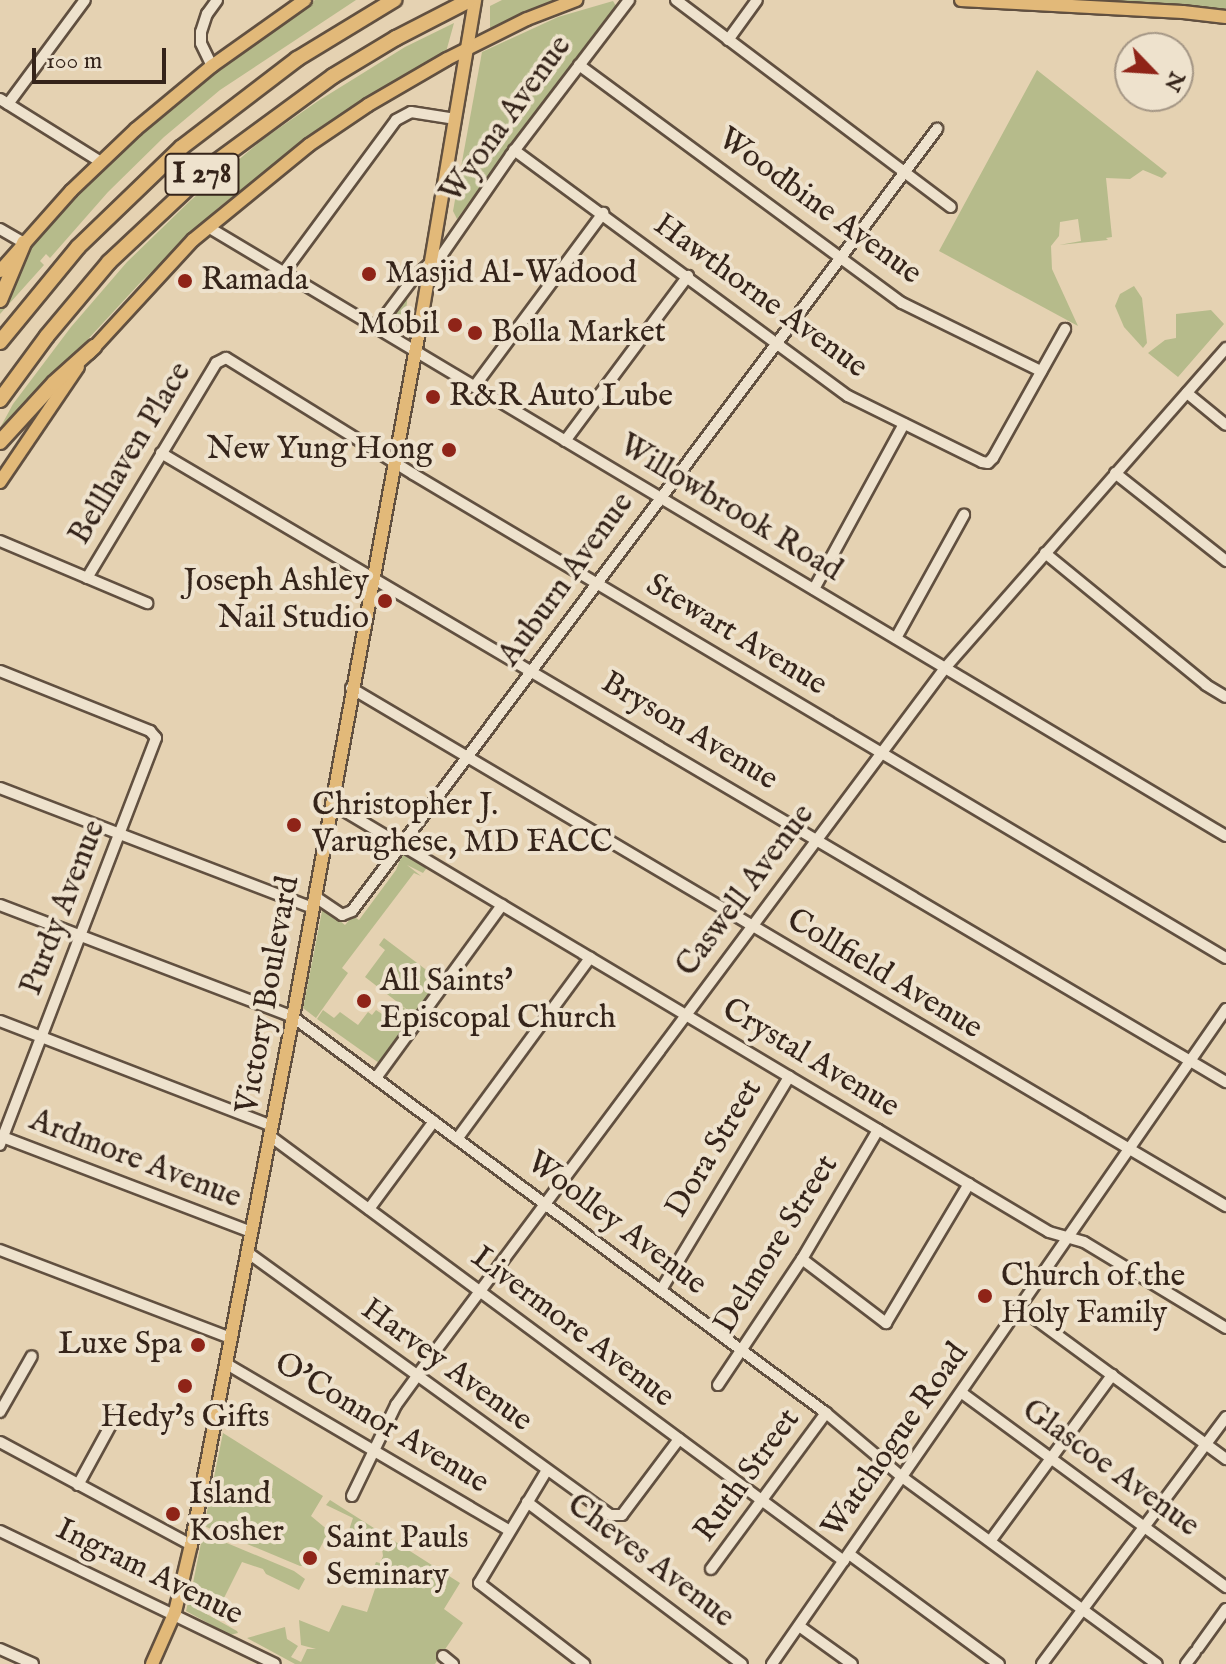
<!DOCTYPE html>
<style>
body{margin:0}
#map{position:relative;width:1226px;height:1664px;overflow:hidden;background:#e5d2b2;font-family:"IM FELL English",serif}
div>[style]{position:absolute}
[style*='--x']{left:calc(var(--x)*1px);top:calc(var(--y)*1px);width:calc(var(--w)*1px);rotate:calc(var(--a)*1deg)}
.green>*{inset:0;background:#b6bb8b}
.roads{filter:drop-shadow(2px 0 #615040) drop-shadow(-2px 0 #615040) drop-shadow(0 2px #615040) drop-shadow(0 -2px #615040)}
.minor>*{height:10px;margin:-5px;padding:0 5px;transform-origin:5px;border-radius:5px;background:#eee2cd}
.major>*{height:12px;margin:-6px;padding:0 6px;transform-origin:6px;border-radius:6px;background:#e2b979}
.highway>*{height:14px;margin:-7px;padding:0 7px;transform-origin:7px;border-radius:7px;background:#e2b979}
.dots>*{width:22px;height:22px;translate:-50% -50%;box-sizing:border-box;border:4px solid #eee2cd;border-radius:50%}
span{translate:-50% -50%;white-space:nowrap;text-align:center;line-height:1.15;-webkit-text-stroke:8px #eee2cd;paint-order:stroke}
.shield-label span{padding:2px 6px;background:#eee2cd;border:2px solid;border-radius:6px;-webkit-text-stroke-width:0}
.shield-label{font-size:30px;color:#35241a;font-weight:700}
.street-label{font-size:32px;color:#35241a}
.poi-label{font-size:32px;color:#35241a}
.left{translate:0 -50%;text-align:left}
.right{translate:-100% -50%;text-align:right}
.north{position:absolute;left:1114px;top:32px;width:80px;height:80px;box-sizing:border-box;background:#eee2cd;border:2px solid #a49685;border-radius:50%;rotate:115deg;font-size:22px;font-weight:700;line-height:32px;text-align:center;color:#35241a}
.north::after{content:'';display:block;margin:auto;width:28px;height:36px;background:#8f2418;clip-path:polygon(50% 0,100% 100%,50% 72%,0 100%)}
.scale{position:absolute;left:32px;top:48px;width:134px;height:36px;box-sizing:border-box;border:4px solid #35241a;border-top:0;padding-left:10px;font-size:24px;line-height:28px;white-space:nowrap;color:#35241a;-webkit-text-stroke:6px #eee2cd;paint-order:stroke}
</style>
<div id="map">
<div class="green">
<i style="clip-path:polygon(315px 0,356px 0,220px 90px,164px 137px,108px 192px,50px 258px,46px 254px,40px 261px,44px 265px,0 314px,0 306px,32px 246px,75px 195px,167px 110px)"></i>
<i style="clip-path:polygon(502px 0,555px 0,490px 30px,490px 6px)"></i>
<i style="clip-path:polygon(1074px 0,1226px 0,1226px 11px,1200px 7px)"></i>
<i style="clip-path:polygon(613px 1px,616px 6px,457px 219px,453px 211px,482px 52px,558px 17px)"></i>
<i style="clip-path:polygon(454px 23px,446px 52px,322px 126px,218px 208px,139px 284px,30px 402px,0 428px,13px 404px,71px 327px,127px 262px,191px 200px,262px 140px,318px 101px,405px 47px)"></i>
<i style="clip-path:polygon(1037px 70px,1167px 173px,1162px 178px,1143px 170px,1130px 179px,1106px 178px,1112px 237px,1106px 238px,1108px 240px,1059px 245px,1081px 241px,1078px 219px,1060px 222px,1059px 236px,1051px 246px,1052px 269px,1078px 326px,939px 251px)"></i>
<i style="clip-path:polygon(1134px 286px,1142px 298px,1147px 343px,1143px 348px,1124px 327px,1115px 306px,1120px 294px)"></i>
<i style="clip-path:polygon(408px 293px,404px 328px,397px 332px,386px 322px)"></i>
<i style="clip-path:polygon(1211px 310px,1224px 324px,1178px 377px,1148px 353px,1165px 340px,1176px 338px,1176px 314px)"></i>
<i style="clip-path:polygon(402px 855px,408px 855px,428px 866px,423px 873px,407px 865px,421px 876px,414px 873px,342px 968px,348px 973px,316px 1018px,303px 1008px,322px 911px,327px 910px,345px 925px,353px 916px,359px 920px,396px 870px)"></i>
<i style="clip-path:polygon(384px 938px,441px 981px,379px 1063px,317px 1019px,323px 1010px,334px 1018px,340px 1012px,358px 1025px,368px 1012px,372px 1015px,376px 1010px,385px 1016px,397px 1003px,414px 1015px,365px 977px,385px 950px,379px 945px)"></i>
<i style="clip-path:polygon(223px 1433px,323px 1496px,311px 1516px,329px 1531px,311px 1565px,300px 1566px,204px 1526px)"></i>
<i style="clip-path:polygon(330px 1500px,460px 1583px,444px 1609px,463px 1623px,435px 1664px,295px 1664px,247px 1638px,285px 1627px,287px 1639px,298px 1646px,291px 1657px,301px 1662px,307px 1649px,316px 1649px,301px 1645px,299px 1620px,329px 1632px,342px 1605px,367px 1612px,377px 1583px,369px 1580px,376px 1562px,380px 1563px,383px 1556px,382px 1549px,349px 1530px,353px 1518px,326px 1505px)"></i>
<i style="clip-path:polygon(203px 1533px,294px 1571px,305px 1579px,299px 1590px,266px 1574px,263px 1569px,242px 1562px,222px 1602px,192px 1588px)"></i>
<i style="clip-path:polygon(190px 1594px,205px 1601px,203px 1612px,237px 1631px,238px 1633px,230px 1635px,186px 1611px)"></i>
</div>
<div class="roads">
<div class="minor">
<i style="--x:676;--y:0;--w:344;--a:37"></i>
<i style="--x:728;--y:40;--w:49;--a:-54.1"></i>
<i style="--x:579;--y:65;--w:401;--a:36.4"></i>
<i style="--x:902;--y:303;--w:155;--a:26.1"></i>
<i style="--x:212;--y:66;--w:25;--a:-116"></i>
<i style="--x:201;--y:43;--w:11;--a:-90"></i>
<i style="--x:201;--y:32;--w:19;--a:-72"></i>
<i style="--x:207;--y:14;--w:17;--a:-54"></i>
<i style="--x:0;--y:99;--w:119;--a:32"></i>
<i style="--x:8;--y:104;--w:129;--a:-53.5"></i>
<i style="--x:514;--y:150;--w:415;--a:36.4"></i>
<i style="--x:848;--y:396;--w:149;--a:26.2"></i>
<i style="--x:982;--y:462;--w:6;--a:9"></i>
<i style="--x:988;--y:463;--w:7;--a:-45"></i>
<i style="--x:993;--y:458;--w:148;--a:-60.8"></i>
<i style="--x:208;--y:227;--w:1186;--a:30.89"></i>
<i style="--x:0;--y:229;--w:28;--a:30"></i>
<i style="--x:284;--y:272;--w:189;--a:-53.6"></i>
<i style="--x:396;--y:120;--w:17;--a:-28"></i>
<i style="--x:411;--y:112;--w:45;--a:9"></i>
<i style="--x:430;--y:272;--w:142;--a:-55.3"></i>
<i style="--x:511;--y:155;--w:195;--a:-52.7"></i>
<i style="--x:376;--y:328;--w:60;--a:-53.1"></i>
<i style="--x:412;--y:280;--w:26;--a:-43"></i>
<i style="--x:474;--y:387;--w:217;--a:-53.4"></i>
<i style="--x:1187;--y:393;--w:50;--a:39.4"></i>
<i style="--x:565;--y:441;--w:206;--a:-53.3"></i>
<i style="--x:161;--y:453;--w:1237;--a:30.57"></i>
<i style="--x:1115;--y:473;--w:142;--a:38.4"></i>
<i style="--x:0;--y:541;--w:160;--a:22.9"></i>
<i style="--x:1045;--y:553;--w:208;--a:39.3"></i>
<i style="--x:1206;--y:685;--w:23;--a:31"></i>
<i style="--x:87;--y:578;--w:251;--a:-59"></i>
<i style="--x:216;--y:363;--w:11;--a:-27"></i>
<i style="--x:226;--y:358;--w:220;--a:31.8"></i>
<i style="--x:413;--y:474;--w:946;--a:30.77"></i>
<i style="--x:814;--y:589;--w:188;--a:-61.4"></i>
<i style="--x:896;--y:638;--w:141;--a:-61.1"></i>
<i style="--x:0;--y:671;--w:162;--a:21.8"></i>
<i style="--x:150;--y:731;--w:9;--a:49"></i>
<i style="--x:156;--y:738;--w:436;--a:111"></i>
<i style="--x:351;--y:688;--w:1017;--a:30.63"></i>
<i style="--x:0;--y:788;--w:334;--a:21"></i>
<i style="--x:331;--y:803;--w:836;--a:30.86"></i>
<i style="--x:1049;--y:1232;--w:36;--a:16"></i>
<i style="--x:1084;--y:1242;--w:166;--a:31.2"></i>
<i style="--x:314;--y:896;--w:34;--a:34"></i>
<i style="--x:342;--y:915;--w:11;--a:-22"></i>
<i style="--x:352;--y:911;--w:977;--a:-53.2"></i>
<i style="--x:0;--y:905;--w:314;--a:20.9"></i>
<i style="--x:293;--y:1017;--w:664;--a:36.61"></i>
<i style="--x:826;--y:1413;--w:99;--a:40.1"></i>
<i style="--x:902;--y:1477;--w:316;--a:36.3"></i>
<i style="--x:0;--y:1021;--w:292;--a:21.1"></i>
<i style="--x:376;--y:1078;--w:214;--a:-53.9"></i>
<i style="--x:0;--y:1136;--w:269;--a:20.9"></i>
<i style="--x:270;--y:1136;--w:714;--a:36.52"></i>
<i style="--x:457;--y:1139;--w:225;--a:-53.7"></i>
<i style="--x:369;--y:1209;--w:109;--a:-53.5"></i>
<i style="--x:0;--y:1250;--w:246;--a:20.9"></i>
<i style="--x:247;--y:1252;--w:448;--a:35.9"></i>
<i style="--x:610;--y:1515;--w:12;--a:0"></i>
<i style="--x:622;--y:1515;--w:95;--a:-53.1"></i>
<i style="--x:802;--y:1259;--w:106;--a:37.3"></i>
<i style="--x:886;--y:1323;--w:162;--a:-59.2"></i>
<i style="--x:661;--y:1290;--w:249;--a:-59"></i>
<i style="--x:1019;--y:1307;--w:257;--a:36.3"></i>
<i style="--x:225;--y:1363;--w:329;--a:30.5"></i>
<i style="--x:718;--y:1385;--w:151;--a:-56.3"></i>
<i style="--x:802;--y:1259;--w:150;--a:-59.5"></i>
<i style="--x:962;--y:1393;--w:328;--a:36.3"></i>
<i style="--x:0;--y:1412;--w:64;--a:-60.3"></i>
<i style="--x:0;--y:1442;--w:217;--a:28.3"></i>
<i style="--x:547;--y:1470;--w:132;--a:121"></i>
<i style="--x:479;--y:1583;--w:133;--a:37.6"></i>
<i style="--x:78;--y:1485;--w:88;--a:-61.4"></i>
<i style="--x:352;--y:1496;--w:101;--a:-64.2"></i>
<i style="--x:396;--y:1405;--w:34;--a:-54"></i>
<i style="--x:416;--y:1377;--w:885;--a:-53.27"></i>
<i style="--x:945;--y:668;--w:426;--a:-48.7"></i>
<i style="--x:527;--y:1502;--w:269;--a:37"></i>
<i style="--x:0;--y:1531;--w:305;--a:25.8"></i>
<i style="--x:991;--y:1540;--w:205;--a:-53.7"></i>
<i style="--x:849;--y:1554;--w:186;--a:36.3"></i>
<i style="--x:711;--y:1569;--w:194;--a:-53.6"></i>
<i style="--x:799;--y:1626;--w:65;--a:35.6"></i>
<i style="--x:1198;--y:1648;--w:48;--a:-54.3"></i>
<i style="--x:0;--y:1649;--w:36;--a:24"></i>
<i style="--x:443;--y:1656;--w:13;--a:39"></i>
<i style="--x:772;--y:1664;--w:797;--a:-55.27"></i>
<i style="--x:1042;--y:1664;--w:308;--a:-53.3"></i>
<i style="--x:1186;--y:1664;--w:15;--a:-53"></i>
</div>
<div class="major">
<i style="--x:961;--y:0;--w:222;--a:3.1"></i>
<i style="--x:1183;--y:12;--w:43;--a:6.6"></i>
<i style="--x:0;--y:271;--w:107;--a:-48.4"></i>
<i style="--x:71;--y:191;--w:90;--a:-43.6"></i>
<i style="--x:136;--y:129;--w:99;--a:-39.7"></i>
<i style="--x:212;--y:66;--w:114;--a:-35.4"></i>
<i style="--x:89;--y:353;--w:154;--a:-47.4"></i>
<i style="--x:193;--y:240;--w:150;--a:-39.3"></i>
<i style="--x:309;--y:145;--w:71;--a:-34.1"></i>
<i style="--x:368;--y:105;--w:91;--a:-30.2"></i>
<i style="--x:447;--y:59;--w:89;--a:-26.6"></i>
<i style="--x:527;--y:19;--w:53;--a:-21.2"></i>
<i style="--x:0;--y:482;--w:139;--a:-55.9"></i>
<i style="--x:152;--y:1664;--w:57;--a:-66.1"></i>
<i style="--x:175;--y:1612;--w:69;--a:-76.6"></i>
<i style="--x:191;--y:1545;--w:549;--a:-79.08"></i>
<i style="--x:295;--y:1006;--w:685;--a:-79.58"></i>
<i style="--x:419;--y:332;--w:337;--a:-80.4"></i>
</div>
<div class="highway">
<i style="--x:0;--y:300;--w:62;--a:-67.2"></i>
<i style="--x:0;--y:342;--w:123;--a:-50.6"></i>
<i style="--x:78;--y:247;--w:144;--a:-43.9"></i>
<i style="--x:182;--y:147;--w:145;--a:-37.4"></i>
<i style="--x:297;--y:59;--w:114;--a:-31.3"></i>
<i style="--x:0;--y:400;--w:79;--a:-53.7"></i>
<i style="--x:47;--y:336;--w:97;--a:-50"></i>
<i style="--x:109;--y:262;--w:146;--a:-43.1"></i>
<i style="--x:216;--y:162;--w:145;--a:-36.3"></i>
<i style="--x:333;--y:76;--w:74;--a:-31.1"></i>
<i style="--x:396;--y:38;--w:83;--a:-27.2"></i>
<i style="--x:0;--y:442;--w:80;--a:-47.5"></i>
<i style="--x:54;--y:383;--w:54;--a:-42"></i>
</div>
</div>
<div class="dots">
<i style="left:369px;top:274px;background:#8f2418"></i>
<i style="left:185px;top:281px;background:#8f2418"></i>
<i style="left:455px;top:325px;background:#8f2418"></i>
<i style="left:475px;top:333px;background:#8f2418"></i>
<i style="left:433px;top:397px;background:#8f2418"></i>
<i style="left:449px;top:450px;background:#8f2418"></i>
<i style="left:385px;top:601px;background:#8f2418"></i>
<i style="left:294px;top:825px;background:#8f2418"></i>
<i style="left:364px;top:1001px;background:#8f2418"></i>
<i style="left:985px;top:1296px;background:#8f2418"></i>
<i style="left:198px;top:1345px;background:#8f2418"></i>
<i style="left:185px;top:1386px;background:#8f2418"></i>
<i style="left:173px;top:1514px;background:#8f2418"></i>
<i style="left:310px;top:1558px;background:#8f2418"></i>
</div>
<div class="shield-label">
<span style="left:202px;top:174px">I 278</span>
</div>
<div class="street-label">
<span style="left:507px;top:120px;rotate:-54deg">Wyona Avenue</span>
<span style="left:819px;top:207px;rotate:36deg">Woodbine Avenue</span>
<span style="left:760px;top:297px;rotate:36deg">Hawthorne Avenue</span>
<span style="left:131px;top:454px;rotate:-59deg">Bellhaven Place</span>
<span style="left:730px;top:509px;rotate:31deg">Willowbrook Road</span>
<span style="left:567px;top:580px;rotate:-54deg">Auburn Avenue</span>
<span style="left:736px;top:636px;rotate:31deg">Stewart Avenue</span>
<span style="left:689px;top:732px;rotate:31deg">Bryson Avenue</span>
<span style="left:746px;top:891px;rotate:-53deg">Caswell Avenue</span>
<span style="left:64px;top:908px;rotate:-69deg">Purdy Avenue</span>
<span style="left:884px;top:975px;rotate:31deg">Collfield Avenue</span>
<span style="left:269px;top:995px;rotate:-80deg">Victory Boulevard</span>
<span style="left:810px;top:1059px;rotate:31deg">Crystal Avenue</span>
<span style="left:715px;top:1149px;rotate:-59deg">Dora Street</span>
<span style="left:135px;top:1160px;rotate:21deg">Ardmore Avenue</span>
<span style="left:616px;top:1224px;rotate:37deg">Woolley Avenue</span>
<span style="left:777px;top:1245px;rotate:-58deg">Delmore Street</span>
<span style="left:572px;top:1328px;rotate:37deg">Livermore Avenue</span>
<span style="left:446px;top:1366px;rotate:36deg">Harvey Avenue</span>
<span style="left:381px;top:1424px;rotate:31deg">O'Connor Avenue</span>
<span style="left:896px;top:1441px;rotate:-55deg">Watchogue Road</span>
<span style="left:1110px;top:1469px;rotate:36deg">Glascoe Avenue</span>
<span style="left:748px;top:1476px;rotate:-54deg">Ruth Street</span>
<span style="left:650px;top:1562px;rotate:37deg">Cheves Avenue</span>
<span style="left:149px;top:1573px;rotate:26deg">Ingram Avenue</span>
</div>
<div class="poi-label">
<span class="left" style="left:385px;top:274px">Masjid Al-Wadood</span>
<span class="left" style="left:201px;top:281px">Ramada</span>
<span class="right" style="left:439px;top:325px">Mobil</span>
<span class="left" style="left:491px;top:333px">Bolla Market</span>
<span class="left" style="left:449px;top:397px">R&amp;R Auto Lube</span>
<span class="right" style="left:433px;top:450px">New Yung Hong</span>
<span class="right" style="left:369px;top:601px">Joseph Ashley<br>Nail Studio</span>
<span class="left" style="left:312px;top:825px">Christopher J.<br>Varughese, MD FACC</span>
<span class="left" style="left:380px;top:1001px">All Saints'<br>Episcopal Church</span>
<span class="left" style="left:1001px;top:1296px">Church of the<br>Holy Family</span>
<span class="right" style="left:182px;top:1345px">Luxe Spa</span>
<span style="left:185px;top:1418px">Hedy's Gifts</span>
<span class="left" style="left:189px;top:1514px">Island<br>Kosher</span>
<span class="left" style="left:326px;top:1558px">Saint Pauls<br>Seminary</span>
</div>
<div class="north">N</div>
<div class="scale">100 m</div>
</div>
